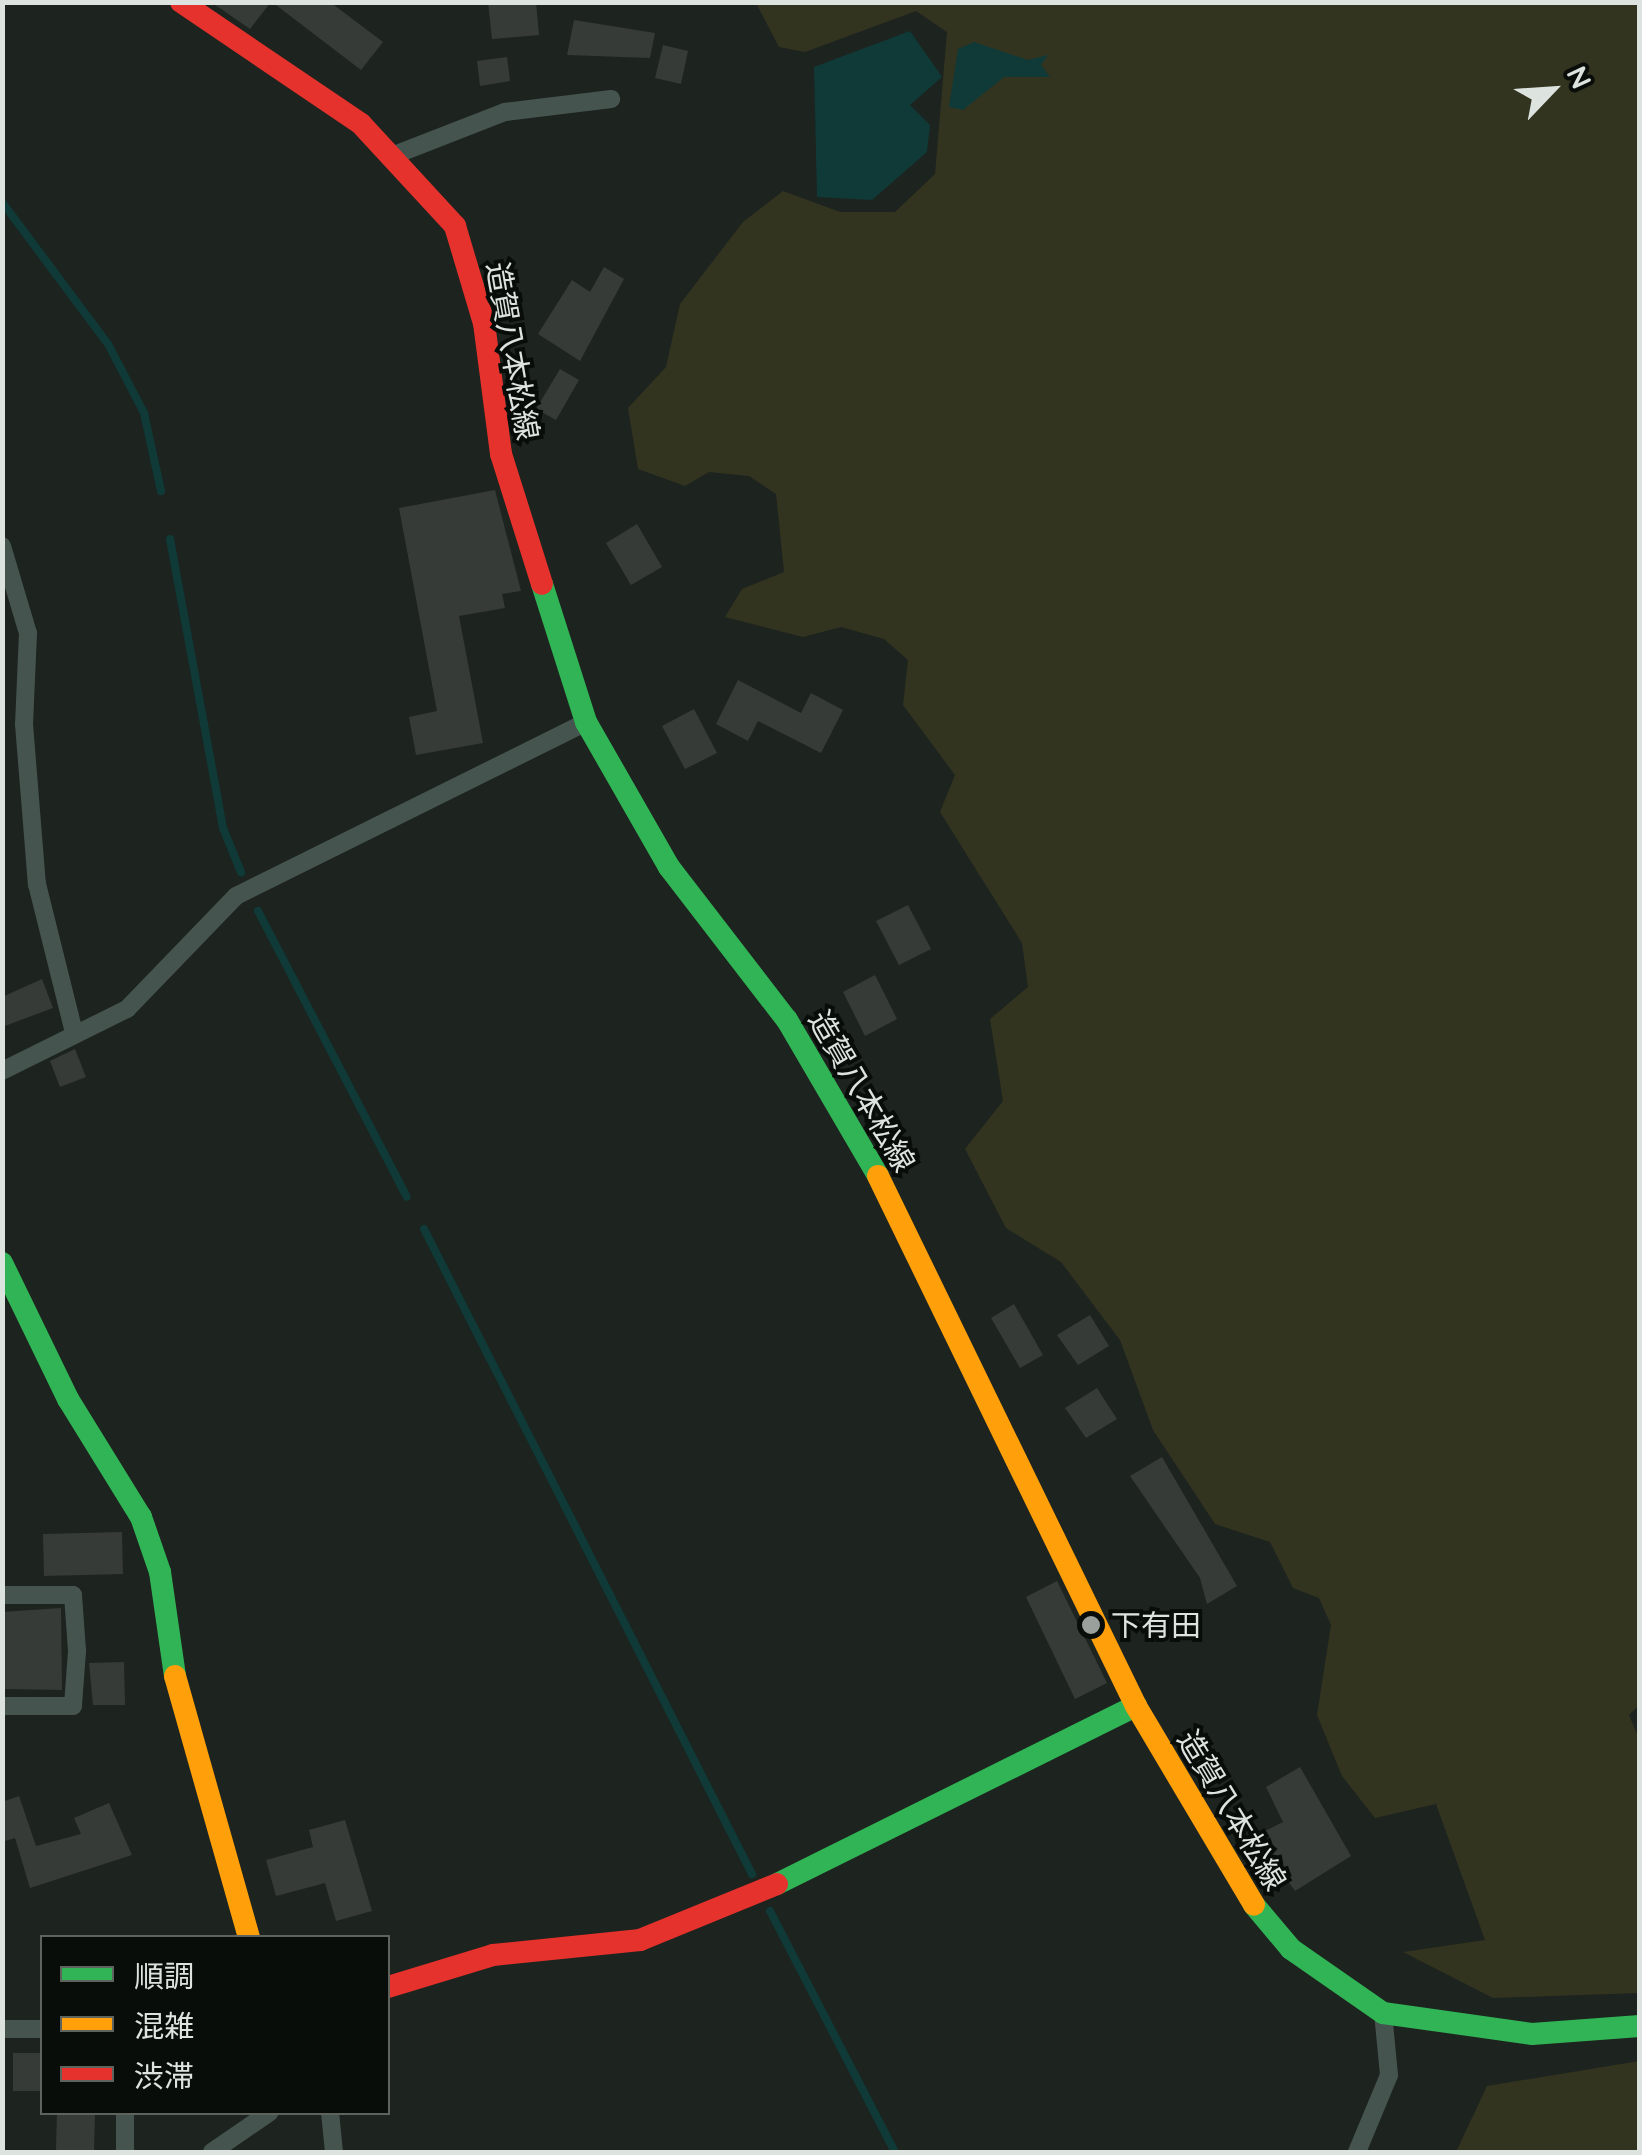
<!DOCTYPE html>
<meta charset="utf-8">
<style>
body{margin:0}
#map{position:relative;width:1642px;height:2155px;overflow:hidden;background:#1d231e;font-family:Quicksand,"Noto Sans JP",sans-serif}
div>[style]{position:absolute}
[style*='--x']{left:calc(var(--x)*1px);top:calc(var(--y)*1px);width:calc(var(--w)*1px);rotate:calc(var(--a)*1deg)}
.green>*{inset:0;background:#333420}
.water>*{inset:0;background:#0f3a38}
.stream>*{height:8px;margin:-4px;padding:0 4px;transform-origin:4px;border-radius:4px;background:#0f3a38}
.building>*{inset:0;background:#373b37}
.street>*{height:18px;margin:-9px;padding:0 9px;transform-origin:9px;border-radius:9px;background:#465450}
.fast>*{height:22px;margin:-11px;padding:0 11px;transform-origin:11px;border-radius:11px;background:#30b455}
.slow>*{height:22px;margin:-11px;padding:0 11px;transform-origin:11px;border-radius:11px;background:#ff9f0a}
.jam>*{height:22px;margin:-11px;padding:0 11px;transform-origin:11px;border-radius:11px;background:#e5322d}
.dots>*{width:28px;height:28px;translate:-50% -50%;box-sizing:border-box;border:5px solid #090d09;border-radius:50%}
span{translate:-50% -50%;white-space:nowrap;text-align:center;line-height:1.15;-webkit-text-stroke:8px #090d09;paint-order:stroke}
.street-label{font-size:30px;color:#dde3de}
.poi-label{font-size:30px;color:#dde3de}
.left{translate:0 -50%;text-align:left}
.frame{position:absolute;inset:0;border:5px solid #dde3de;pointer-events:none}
.legend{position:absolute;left:40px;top:1935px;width:350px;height:180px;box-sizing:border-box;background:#090d09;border:2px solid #5e635e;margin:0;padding:12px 18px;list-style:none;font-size:30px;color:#dde3de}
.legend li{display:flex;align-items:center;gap:20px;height:50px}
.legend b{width:50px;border:2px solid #5e635e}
.north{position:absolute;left:1502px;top:40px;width:100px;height:100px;-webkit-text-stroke:8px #090d09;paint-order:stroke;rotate:65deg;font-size:28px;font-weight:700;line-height:40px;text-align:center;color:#dde3de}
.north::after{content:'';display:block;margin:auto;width:35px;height:45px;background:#dde3de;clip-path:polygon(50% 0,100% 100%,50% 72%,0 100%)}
</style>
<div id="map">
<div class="green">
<i style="clip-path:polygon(756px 3px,1639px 3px,1640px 1704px,1629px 1715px,1640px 1741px,1639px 1993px,1493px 1998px,1403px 1952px,1485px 1940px,1436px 1804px,1375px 1818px,1342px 1776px,1317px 1715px,1331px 1625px,1319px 1598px,1293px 1588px,1270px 1542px,1215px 1524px,1153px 1430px,1120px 1340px,1061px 1262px,1006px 1228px,965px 1149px,1003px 1101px,990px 1019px,1028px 987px,1022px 943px,940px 812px,955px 775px,903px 705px,908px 660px,884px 639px,841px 627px,803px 637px,725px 617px,742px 589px,784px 572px,776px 494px,749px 476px,709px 472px,685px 486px,638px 469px,628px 408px,666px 367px,680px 304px,743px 222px,783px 191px,840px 212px,895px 212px,935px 174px,947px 32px,916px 11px,805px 52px,779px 47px)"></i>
<i style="clip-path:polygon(1639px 2061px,1639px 2152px,1456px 2152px,1487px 2086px)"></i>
</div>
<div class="water">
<i style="clip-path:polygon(910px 31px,942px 77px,910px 105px,930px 125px,927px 152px,872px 200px,817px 197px,814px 67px)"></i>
<i style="clip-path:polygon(974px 42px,1028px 60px,1048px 55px,1041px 65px,1050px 77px,1004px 77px,963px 110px,949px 107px,958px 49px)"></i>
</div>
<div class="stream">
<i style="--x:2;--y:202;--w:177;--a:53.3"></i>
<i style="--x:108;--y:344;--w:78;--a:62.4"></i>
<i style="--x:144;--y:413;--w:80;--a:77.7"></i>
<i style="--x:170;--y:539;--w:294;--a:79.6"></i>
<i style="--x:223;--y:828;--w:48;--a:67.8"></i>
<i style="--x:258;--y:911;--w:322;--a:62.5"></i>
<i style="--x:424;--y:1229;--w:724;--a:63.05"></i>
<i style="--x:770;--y:1911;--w:271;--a:62.6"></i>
</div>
<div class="building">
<i style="clip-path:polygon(211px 2px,271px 2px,250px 29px)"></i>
<i style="clip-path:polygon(272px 2px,330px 2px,383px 42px,361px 70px)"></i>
<i style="clip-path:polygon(488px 2px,536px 2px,539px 35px,492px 39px)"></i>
<i style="clip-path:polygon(574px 20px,655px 33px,650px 58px,567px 55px)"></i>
<i style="clip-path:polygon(663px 45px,688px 51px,681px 84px,655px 78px)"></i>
<i style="clip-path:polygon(507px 57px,510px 81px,480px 86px,477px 61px)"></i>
<i style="clip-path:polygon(604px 267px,624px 279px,580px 361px,538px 334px,572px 280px,590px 292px)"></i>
<i style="clip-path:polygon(560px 369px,579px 380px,556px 420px,536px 409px)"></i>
<i style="clip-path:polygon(495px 490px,521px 591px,502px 594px,505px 608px,459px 616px,483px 743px,416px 755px,409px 717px,437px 711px,399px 508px)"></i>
<i style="clip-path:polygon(637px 524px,662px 567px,631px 585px,606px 543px)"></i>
<i style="clip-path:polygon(738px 680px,801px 713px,811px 693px,843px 710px,821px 753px,758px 721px,748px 741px,716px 724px)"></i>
<i style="clip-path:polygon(694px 709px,717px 753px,685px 769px,662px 726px)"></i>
<i style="clip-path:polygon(908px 905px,931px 949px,899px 965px,876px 921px)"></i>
<i style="clip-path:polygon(875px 975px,897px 1019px,865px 1036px,843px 992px)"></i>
<i style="clip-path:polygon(42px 979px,53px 1008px,2px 1027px,2px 997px)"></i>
<i style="clip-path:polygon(75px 1049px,86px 1077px,60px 1087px,50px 1061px)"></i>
<i style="clip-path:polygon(1014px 1304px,1043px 1355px,1020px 1368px,991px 1318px)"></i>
<i style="clip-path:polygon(1090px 1315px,1109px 1346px,1078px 1365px,1057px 1335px)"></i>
<i style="clip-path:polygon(1097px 1388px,1117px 1419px,1086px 1438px,1065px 1408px)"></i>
<i style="clip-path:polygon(1162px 1457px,1237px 1586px,1207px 1604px,1200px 1578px,1130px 1476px)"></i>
<i style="clip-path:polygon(122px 1532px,123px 1574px,44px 1576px,43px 1534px)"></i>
<i style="clip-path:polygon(1057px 1581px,1107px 1683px,1075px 1699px,1026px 1597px)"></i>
<i style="clip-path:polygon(61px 1608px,62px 1690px,2px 1689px,2px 1612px)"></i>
<i style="clip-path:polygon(124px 1662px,125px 1705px,93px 1705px,89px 1663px)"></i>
<i style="clip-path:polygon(1300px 1767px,1351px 1856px,1295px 1891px,1255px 1836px,1283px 1822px,1266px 1787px)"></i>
<i style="clip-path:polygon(19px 1796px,36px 1846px,81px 1834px,74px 1818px,109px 1803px,132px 1855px,30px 1888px,15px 1838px,2px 1842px,2px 1802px)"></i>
<i style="clip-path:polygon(345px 1820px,372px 1911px,336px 1921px,325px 1883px,276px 1896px,266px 1860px,313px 1847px,309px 1830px)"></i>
<i style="clip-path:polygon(13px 2053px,42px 2053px,42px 2091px,13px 2091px)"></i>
<i style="clip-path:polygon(57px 2112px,95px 2113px,94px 2151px,56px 2150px)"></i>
</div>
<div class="street">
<i style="--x:397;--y:154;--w:116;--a:-21.3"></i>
<i style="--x:505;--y:112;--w:107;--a:-7"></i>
<i style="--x:2;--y:546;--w:91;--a:73.4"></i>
<i style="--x:28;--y:633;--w:91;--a:92.5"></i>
<i style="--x:24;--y:724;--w:161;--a:85.4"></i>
<i style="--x:37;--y:884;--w:153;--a:76"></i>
<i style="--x:2;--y:1071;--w:140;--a:-26.4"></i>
<i style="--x:127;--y:1009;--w:157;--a:-46"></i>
<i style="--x:236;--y:896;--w:391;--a:-26.4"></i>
<i style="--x:2;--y:1595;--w:71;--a:0"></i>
<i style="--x:73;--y:1595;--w:56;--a:85.9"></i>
<i style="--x:77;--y:1651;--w:55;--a:94.2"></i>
<i style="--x:73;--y:1706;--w:71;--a:180"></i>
<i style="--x:2;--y:2029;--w:40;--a:0"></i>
<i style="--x:330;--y:2112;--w:40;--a:84.3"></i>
<i style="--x:125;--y:2152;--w:40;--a:-90"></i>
<i style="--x:212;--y:2152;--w:70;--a:-34.6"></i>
<i style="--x:1357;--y:2152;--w:83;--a:-67.4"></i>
<i style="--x:1389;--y:2075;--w:62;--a:-95.5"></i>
</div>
<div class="fast">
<i style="--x:542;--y:584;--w:145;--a:72.3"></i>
<i style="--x:586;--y:722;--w:167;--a:60.2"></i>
<i style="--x:669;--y:867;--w:193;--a:52.4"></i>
<i style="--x:787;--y:1020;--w:181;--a:59.7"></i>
<i style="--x:2;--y:1263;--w:151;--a:64.1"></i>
<i style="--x:68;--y:1399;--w:139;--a:58.3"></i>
<i style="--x:141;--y:1517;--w:58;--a:70.9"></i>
<i style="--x:160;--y:1572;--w:105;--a:81.8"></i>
<i style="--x:777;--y:1884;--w:401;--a:-26.4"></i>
<i style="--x:1254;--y:1905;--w:57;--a:49.9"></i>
<i style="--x:1291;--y:1949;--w:112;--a:34.8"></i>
<i style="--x:1383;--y:2013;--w:150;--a:8"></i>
<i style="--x:1532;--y:2034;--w:108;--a:-4.2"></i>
</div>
<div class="slow">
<i style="--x:878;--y:1176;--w:589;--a:64.04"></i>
<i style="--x:1136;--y:1706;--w:231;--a:59.3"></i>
<i style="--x:175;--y:1676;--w:272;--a:74.2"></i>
</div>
<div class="jam">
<i style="--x:181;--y:2;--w:217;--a:34.1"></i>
<i style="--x:361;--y:124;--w:139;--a:47.3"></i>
<i style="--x:455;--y:226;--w:101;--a:73.4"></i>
<i style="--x:484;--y:323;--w:132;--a:82.6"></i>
<i style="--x:501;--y:454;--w:136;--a:72.5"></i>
<i style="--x:388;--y:1987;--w:110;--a:-16.9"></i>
<i style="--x:493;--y:1955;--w:148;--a:-5.8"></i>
<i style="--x:640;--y:1940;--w:148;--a:-22.2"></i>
</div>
<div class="dots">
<i style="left:1091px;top:1625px;background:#9aa09b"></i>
</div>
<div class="street-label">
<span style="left:513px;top:351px;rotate:80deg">造賀八本松線</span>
<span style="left:862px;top:1091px;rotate:60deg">造賀八本松線</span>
<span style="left:1232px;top:1810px;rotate:59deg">造賀八本松線</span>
</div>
<div class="poi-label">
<span class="left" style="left:1111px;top:1625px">下有田</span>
</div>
<div class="frame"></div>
<ul class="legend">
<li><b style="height:12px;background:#30b455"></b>順調</li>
<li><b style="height:12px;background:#ff9f0a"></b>混雑</li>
<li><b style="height:12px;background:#e5322d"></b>渋滞</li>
</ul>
<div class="north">N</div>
</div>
